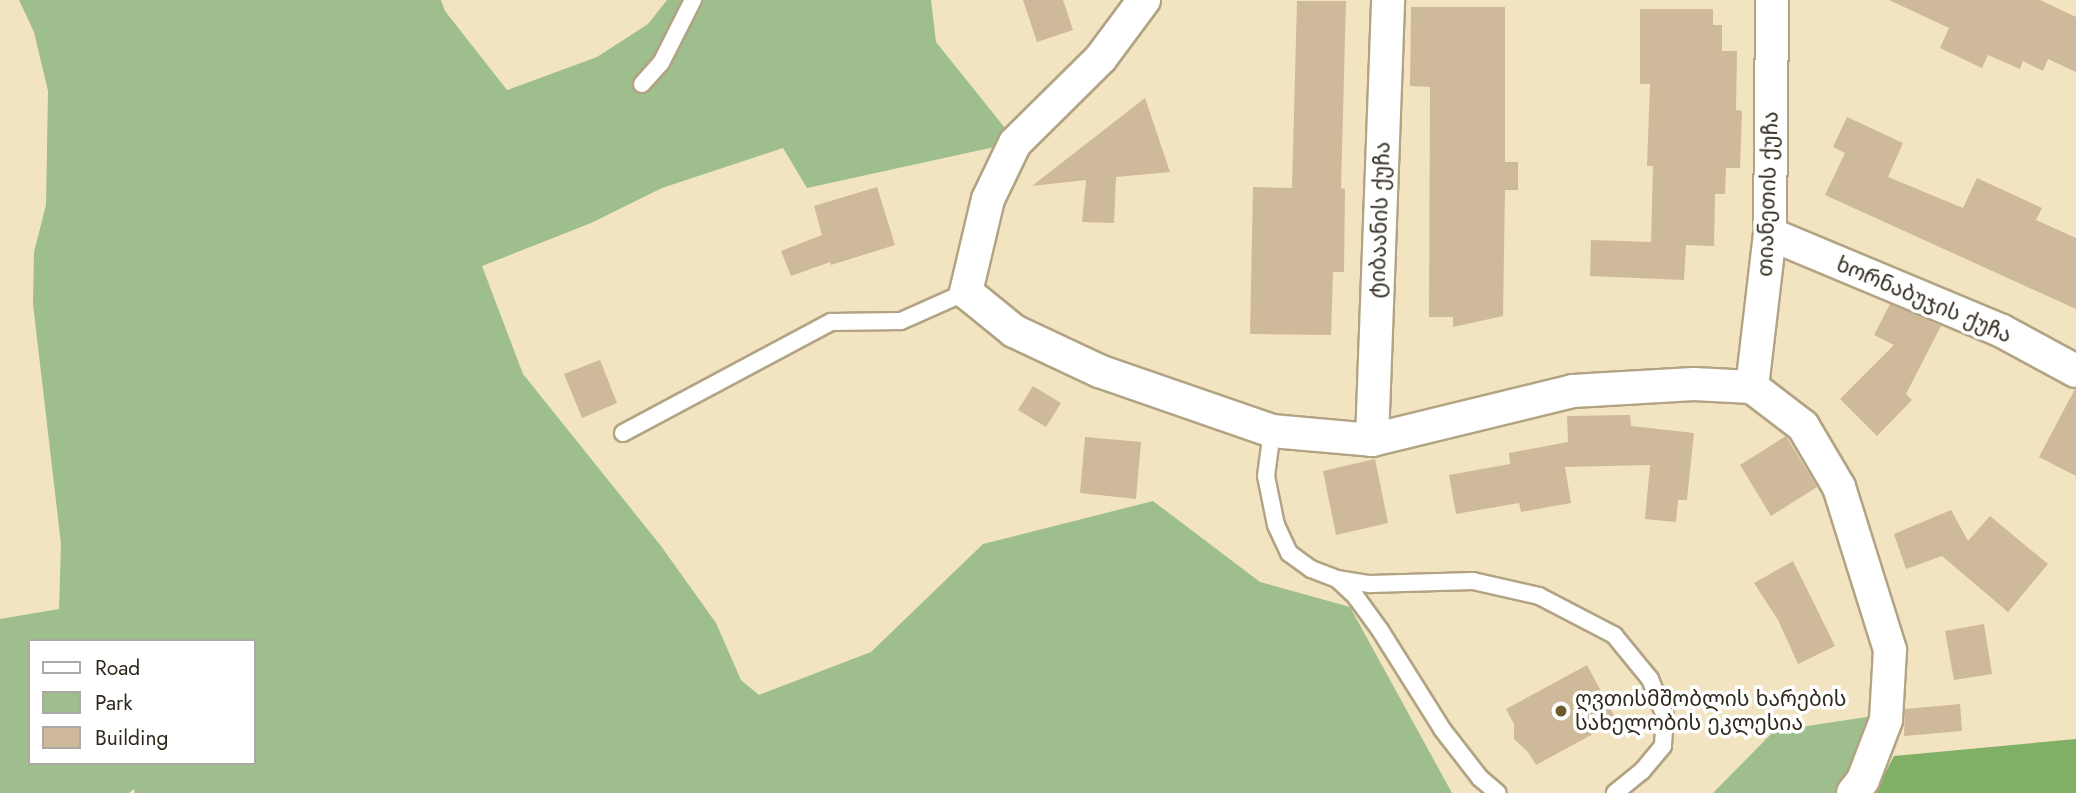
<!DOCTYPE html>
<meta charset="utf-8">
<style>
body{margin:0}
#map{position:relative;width:2076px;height:793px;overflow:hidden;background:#f2e4c1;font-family:Jost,"Noto Sans Georgian",sans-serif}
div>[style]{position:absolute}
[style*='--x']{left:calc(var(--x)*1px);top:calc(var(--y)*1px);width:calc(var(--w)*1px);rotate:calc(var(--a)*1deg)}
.green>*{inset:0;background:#9ebf8d}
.forest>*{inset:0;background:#80b065}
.building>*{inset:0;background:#ceb99a}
.roads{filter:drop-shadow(2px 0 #b2a483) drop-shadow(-2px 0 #b2a483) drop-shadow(0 2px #b2a483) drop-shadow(0 -2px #b2a483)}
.lane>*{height:16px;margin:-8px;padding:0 8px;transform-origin:8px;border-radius:8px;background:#fff}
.street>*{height:32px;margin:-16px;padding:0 16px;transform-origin:16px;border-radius:16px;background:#fff}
.dots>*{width:19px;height:19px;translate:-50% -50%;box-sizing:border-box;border:4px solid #fff;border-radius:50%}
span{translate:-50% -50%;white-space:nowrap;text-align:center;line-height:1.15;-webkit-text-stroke:7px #fff;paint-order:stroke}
.street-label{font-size:21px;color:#2f291c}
.poi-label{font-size:21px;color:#2f291c}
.left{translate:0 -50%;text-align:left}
.legend{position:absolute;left:28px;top:639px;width:228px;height:126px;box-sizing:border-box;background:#fff;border:2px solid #aca9a4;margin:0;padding:9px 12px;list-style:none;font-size:21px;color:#2f291c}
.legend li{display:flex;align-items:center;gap:14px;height:35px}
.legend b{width:35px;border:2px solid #aca9a4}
</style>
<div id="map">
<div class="green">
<i style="clip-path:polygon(evenodd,19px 0,441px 0,445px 11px,507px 90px,597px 57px,648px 24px,667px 0,931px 0,936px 42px,1009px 133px,999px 146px,807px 188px,783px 148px,662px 188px,591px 223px,482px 266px,523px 374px,661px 546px,716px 623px,741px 680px,759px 695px,871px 652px,983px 544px,1153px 501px,1260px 582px,1350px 607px,1452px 793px,135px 793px,134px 789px,129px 793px,0 793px,0 619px,59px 609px,61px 544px,33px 304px,34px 252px,46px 205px,48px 91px,34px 32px,19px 0,30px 641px,254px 641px,254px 763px,30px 763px,30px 641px)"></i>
<i style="clip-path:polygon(1873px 716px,1843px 793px,1713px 793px,1774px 731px)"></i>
</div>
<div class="forest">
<i style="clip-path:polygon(2076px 739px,2076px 793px,1875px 793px,1894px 756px)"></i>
</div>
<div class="building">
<i style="clip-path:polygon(1023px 0,1063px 0,1073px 30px,1037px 42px)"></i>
<i style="clip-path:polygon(1889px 0,2040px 0,2076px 17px,2076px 72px,2048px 59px,2043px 71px,2023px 61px,2020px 69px,1988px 55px,1982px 68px,1940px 48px,1949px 28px)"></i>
<i style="clip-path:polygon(1297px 1px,1346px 1px,1341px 188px,1345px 189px,1344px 272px,1333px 272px,1331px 335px,1250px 334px,1253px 187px,1292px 188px)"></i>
<i style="clip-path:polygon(1411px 7px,1505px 7px,1505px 162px,1518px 162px,1518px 190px,1505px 190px,1503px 316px,1453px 327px,1453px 317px,1429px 317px,1430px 87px,1410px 86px)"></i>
<i style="clip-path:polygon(1640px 9px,1713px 9px,1713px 25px,1722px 25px,1722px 51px,1737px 51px,1736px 110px,1742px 111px,1740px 168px,1726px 168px,1725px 194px,1715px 194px,1714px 246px,1686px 245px,1684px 280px,1590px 276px,1591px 240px,1651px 242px,1653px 166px,1647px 166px,1650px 84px,1640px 84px)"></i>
<i style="clip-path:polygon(1145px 98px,1170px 172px,1116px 177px,1114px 223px,1082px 222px,1086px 180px,1032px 186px)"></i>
<i style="clip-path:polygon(1847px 117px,1903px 143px,1888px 177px,1963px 208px,1977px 178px,2042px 208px,2036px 220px,2076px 238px,2076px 309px,1825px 195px,1845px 153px,1833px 147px)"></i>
<i style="clip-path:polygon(877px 187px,895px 245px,831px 265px,830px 262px,791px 276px,781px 251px,822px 235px,814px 206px)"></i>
<i style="clip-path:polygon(1890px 304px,1941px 326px,1906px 394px,1912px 400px,1877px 436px,1840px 399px,1894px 345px,1874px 335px)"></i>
<i style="clip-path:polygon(600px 360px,617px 403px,582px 418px,564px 374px)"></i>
<i style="clip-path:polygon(1033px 386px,1061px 403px,1046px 427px,1018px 410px)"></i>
<i style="clip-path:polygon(2075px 389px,2076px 389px,2076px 476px,2039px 457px)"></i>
<i style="clip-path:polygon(1630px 415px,1631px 426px,1694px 433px,1687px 500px,1678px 500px,1676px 522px,1645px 519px,1650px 465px,1565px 467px,1571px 503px,1521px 512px,1519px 503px,1456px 514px,1449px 475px,1510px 464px,1509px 453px,1568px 442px,1567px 416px)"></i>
<i style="clip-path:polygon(1786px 436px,1817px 487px,1771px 516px,1740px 465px)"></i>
<i style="clip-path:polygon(1085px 437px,1141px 442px,1136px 499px,1080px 493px)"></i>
<i style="clip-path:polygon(1375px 459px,1388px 523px,1336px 535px,1323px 471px)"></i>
<i style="clip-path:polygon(1951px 510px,1968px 541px,1990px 516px,2048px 564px,2008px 612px,1942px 556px,1906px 569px,1894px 534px)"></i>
<i style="clip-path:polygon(1793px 561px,1835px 646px,1798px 664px,1778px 620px,1754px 583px)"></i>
<i style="clip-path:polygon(1984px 624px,1992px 674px,1954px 680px,1945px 631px)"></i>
<i style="clip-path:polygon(1587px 665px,1617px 721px,1536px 765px,1528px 752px,1514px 739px,1514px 724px,1506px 709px)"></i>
<i style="clip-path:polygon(1960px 704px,1962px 731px,1904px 736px,1905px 709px)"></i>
</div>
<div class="roads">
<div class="lane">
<i style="--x:642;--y:84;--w:28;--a:-48"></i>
<i style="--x:661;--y:63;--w:71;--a:-63.1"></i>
<i style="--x:1272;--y:431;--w:45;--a:97.6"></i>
<i style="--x:1266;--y:476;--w:50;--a:78.5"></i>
<i style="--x:1276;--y:525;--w:31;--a:65"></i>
<i style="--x:1289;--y:553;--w:27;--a:36"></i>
<i style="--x:1311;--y:569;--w:28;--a:21"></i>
<i style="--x:1337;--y:579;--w:33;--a:9"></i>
<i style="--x:1370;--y:584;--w:103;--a:-1.7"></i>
<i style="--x:1473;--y:581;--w:68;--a:12.8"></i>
<i style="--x:1539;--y:596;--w:85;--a:27.5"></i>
<i style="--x:1614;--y:635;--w:57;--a:50.7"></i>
<i style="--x:1650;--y:679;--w:40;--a:68"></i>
<i style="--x:1665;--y:716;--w:30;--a:94"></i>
<i style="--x:1663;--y:746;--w:33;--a:130"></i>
<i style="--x:1642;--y:771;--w:35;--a:141"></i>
<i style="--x:623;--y:433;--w:236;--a:-28.1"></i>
<i style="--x:831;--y:322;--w:70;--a:-0.8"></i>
<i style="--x:901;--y:321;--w:71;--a:-24"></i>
<i style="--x:1337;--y:579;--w:26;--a:43"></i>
<i style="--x:1356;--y:597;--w:41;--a:54"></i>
<i style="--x:1380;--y:630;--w:117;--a:57.9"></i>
<i style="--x:1442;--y:729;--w:62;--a:52.2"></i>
<i style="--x:1480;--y:778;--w:23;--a:40"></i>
</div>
<div class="street">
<i style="--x:1144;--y:0;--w:72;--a:126.6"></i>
<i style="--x:1101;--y:58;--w:121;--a:135.3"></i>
<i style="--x:1015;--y:143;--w:62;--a:115.7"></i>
<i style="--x:988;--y:199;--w:96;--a:103.3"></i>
<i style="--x:966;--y:292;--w:62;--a:39.1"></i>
<i style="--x:1014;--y:331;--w:94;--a:25.2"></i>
<i style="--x:1099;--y:371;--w:183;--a:19.1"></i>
<i style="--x:1272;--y:431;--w:100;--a:5.1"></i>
<i style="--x:1372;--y:440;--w:207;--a:-13.7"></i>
<i style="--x:1573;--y:391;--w:121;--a:-3.3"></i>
<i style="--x:1694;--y:384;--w:58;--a:3"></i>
<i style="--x:1752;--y:387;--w:64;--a:37.4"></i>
<i style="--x:1803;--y:426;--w:71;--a:59.5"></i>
<i style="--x:1839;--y:487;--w:171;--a:72.6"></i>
<i style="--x:1890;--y:650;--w:70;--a:93.3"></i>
<i style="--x:1886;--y:720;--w:64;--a:111"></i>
<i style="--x:1863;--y:780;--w:16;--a:128"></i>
<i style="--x:1770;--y:234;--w:251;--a:22.7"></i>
<i style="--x:2002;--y:331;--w:84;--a:28.4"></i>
<i style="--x:1752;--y:387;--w:154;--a:-83.3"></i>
<i style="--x:1770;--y:234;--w:234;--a:-89.5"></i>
<i style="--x:1372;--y:440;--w:440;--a:-87.9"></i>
</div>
</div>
<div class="dots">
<i style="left:1561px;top:711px;background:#6b5c2a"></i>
</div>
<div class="street-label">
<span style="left:1768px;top:194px;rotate:-88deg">თიანეთის ქუჩა</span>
<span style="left:1380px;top:220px;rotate:-88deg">ტიბაანის ქუჩა</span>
<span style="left:1924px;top:300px;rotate:23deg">ხორნაბუჯის ქუჩა</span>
</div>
<div class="poi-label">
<span class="left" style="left:1575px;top:711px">ღვთისმშობლის ხარების<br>სახელობის ეკლესია</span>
</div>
<ul class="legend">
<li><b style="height:9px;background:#fff"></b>Road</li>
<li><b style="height:19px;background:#9ebf8d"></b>Park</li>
<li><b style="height:19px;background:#ceb99a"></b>Building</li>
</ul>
</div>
